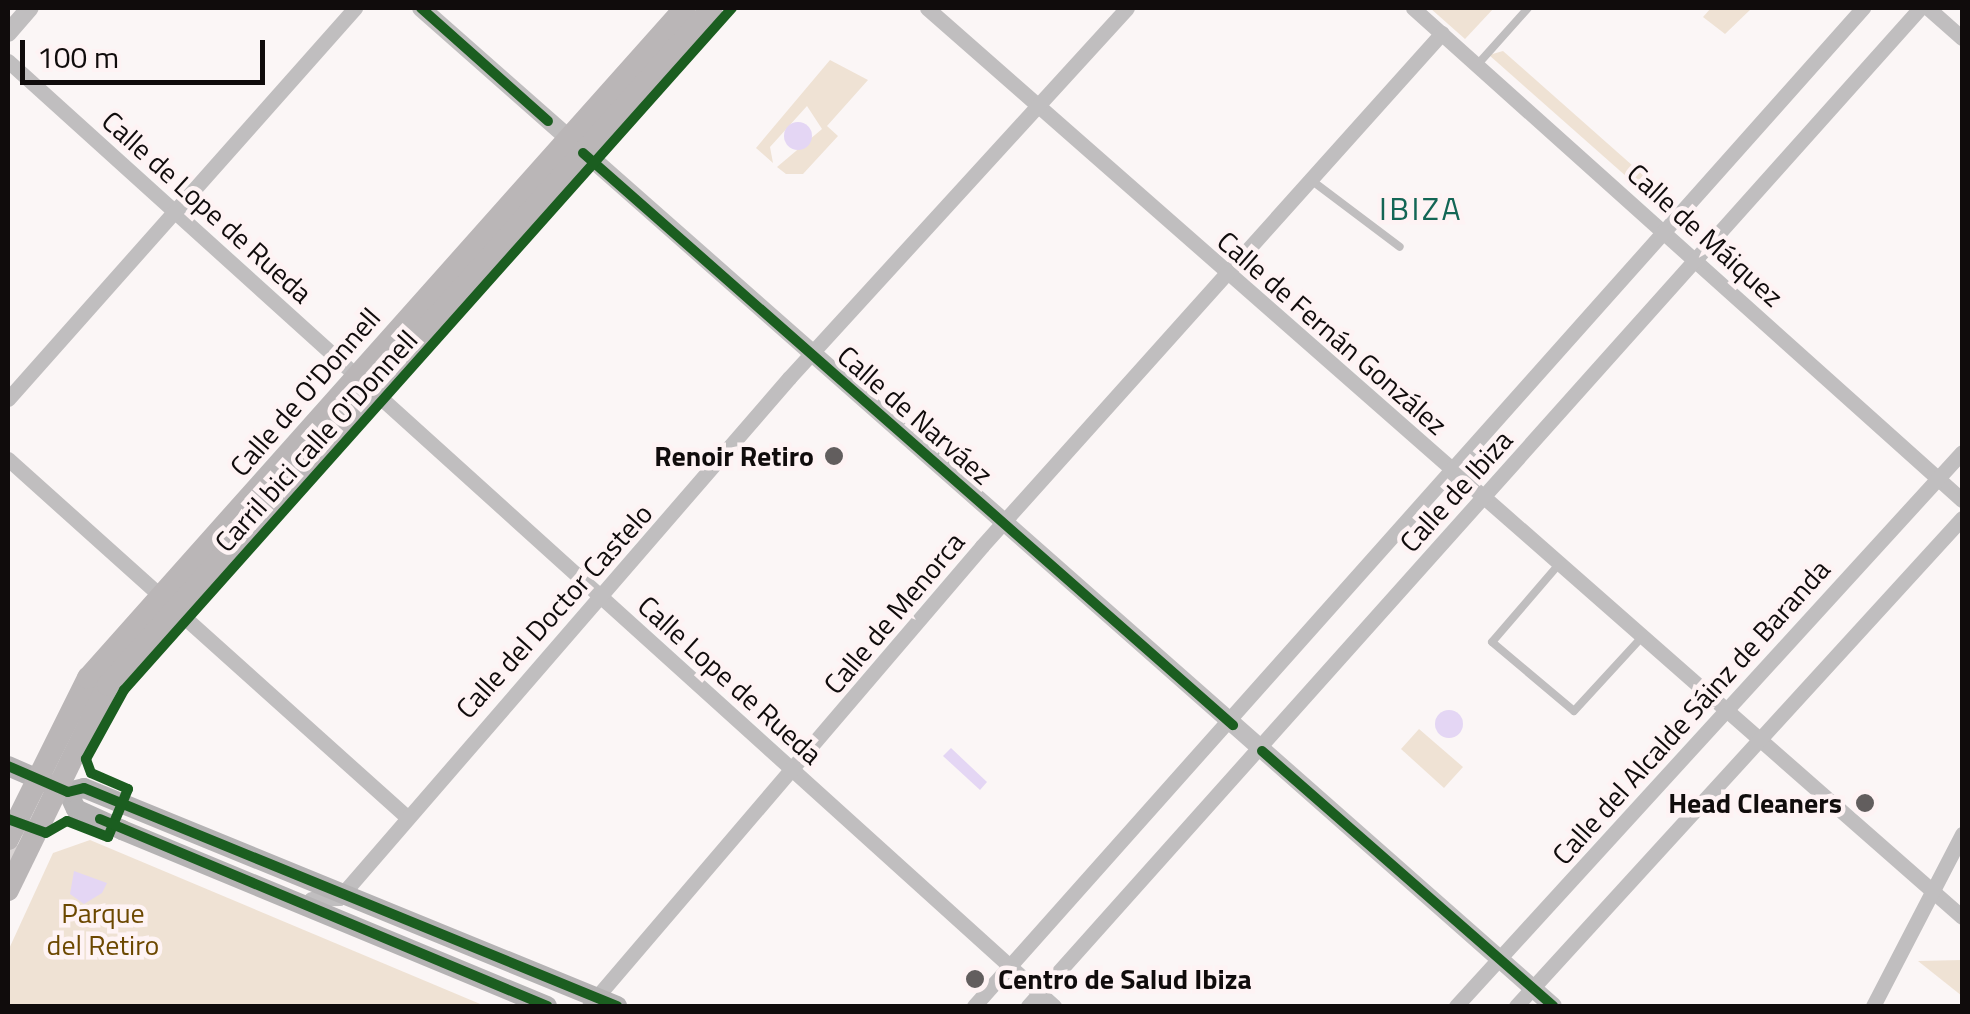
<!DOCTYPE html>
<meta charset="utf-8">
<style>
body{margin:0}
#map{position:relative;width:1970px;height:1014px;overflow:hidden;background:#fbf6f6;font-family:"Titillium Web",sans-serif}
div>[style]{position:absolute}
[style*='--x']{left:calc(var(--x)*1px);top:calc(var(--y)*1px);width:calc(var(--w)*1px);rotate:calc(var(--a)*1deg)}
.green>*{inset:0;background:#efe2d4}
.water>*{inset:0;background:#e4d6f4}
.round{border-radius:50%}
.primary-tunnel>*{height:22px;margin-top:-11px;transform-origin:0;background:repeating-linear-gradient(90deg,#d8d3d3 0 22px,transparent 0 33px)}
.service>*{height:8px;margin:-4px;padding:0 4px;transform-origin:4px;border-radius:4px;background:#c0bebf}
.minor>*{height:15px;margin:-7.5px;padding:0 7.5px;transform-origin:7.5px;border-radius:7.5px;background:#c0bebf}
.tertiary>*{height:18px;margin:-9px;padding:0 9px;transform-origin:9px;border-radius:9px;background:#c0bebf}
.secondary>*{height:20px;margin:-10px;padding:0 10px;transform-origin:10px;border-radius:10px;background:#b5b3b4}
.primary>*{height:22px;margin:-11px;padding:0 11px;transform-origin:11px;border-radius:11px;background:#bab6b7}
.cycleway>*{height:10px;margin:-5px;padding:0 5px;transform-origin:5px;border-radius:5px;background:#1b5e20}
.dots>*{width:28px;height:28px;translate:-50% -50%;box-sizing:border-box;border:5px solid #fef3f4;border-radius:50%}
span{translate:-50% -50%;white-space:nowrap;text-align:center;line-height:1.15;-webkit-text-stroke:9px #fef3f4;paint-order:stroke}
.street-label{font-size:28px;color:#100c0c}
.poi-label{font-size:28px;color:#100c0c;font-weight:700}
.right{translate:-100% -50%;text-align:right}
.left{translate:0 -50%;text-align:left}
.park-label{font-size:28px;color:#6c4800}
.quarter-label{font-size:32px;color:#136655;letter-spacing:2.5px}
.frame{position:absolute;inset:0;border:10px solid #100c0c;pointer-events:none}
.scale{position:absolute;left:20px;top:40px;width:245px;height:45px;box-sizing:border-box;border:5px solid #100c0c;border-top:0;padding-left:12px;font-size:30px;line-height:35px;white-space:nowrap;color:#100c0c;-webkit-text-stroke:8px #fef3f4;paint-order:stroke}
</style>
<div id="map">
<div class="green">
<i style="clip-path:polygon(1430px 8px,1494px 8px,1465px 39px)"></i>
<i style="clip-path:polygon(1711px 8px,1752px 8px,1725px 34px,1703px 17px)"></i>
<i style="clip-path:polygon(1503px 51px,1659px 189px,1653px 200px,1489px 55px)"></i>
<i style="clip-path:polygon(830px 60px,868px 80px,827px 126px,838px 136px,803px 174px,786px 174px,777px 167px,822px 129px,807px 106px,770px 147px,773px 163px,756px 148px)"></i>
<i style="clip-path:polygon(1419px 729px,1463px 767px,1444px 788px,1401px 749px)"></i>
<i style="clip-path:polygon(90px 840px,485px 1006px,8px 1006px,8px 951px,53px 853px)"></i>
<i style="clip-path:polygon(1962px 960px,1962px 996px,1918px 961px)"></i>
</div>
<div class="water">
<i class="round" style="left:784px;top:122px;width:28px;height:28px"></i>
<i class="round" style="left:1435px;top:710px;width:28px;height:28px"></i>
<i style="clip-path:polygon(951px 748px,987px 782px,980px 790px,943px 756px)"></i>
<i style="clip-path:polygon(74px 871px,107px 883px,102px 893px,84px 904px,70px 894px)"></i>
</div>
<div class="primary-tunnel">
<i style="--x:8;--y:865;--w:51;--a:-65.9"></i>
</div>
<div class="service">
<i style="--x:1478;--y:64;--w:75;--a:-48.2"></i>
<i style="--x:1311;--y:180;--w:111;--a:37"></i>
<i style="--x:1560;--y:563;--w:104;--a:130.7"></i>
<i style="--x:1492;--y:642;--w:107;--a:40.1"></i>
<i style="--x:1574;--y:711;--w:100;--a:-47.4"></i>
</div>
<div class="minor">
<i style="--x:927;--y:8;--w:1377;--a:41.29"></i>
<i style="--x:1413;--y:8;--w:737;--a:41.87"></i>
<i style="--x:1928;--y:8;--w:45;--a:41.4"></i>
<i style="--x:8;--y:61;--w:1410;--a:42.1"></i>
<i style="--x:8;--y:399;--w:523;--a:-48.41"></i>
<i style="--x:8;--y:459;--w:537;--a:41.91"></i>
<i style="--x:311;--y:899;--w:28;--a:-2"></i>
<i style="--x:339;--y:898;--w:688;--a:-49.13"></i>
<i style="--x:789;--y:378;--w:501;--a:-47.59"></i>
<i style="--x:589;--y:1006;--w:605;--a:-49.49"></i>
<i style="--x:982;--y:546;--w:689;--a:-48.12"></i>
<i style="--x:974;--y:1006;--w:1337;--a:-48.31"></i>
<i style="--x:1028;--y:1006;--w:1339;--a:-48.21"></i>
<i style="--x:1456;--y:1006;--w:750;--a:-47.59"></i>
<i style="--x:1516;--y:1006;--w:661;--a:-47.57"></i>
<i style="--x:1873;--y:1006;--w:194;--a:-62.6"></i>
</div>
<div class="tertiary">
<i style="--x:421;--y:8;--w:1509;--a:41.4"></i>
<i style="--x:8;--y:33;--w:33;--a:-49"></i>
</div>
<div class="secondary">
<i style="--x:8;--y:766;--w:65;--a:23.4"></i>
<i style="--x:68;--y:792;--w:16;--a:-14"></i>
<i style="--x:84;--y:788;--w:576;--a:22.24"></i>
<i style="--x:68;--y:792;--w:19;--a:65"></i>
<i style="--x:76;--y:809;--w:51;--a:24.5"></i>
<i style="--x:122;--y:830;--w:460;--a:22.5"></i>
</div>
<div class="primary">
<i style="--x:8;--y:839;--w:180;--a:-63.6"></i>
<i style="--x:88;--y:678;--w:897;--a:-48.3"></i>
<i style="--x:8;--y:890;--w:228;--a:-64"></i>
<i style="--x:108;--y:685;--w:907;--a:-48.26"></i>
</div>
<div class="cycleway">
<i style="--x:421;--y:8;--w:170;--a:41.7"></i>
<i style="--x:583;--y:153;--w:866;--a:41.35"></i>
<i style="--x:1262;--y:751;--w:387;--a:41.2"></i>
<i style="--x:8;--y:766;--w:65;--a:23.4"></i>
<i style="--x:68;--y:792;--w:16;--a:-14"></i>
<i style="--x:84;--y:788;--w:576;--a:22.24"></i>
<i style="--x:8;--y:819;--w:40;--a:20.2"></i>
<i style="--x:46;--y:833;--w:24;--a:-30"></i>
<i style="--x:67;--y:821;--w:44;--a:21.3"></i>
<i style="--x:108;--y:837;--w:52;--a:-67.4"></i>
<i style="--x:128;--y:789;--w:40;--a:-156.6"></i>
<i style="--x:91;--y:773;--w:15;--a:-110"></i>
<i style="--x:86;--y:759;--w:79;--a:-61.2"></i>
<i style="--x:124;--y:690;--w:914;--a:-48.28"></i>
<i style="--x:100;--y:819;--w:485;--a:22.7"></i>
</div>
<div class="dots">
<i style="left:834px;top:456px;background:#625e5e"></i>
<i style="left:1865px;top:803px;background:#625e5e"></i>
<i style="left:975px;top:979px;background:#625e5e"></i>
</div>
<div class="street-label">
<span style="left:207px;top:207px;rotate:42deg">Calle de Lope de Rueda</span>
<span style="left:1705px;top:235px;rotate:42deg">Calle de Máiquez</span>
<span style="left:1332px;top:333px;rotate:41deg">Calle de Fernán González</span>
<span style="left:305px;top:392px;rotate:-49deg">Calle de O'Donnell</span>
<span style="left:915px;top:415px;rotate:41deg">Calle de Narváez</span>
<span style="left:316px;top:441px;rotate:-48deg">Carril bici calle O'Donnell</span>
<span style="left:1456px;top:491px;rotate:-48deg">Calle de Ibiza</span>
<span style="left:554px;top:611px;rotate:-48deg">Calle del Doctor Castelo</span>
<span style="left:894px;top:613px;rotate:-50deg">Calle de Menorca</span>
<span style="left:730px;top:680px;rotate:42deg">Calle Lope de Rueda</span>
<span style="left:1691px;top:712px;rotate:-48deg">Calle del Alcalde Sáinz de Baranda</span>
</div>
<div class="poi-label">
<span class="right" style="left:814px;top:456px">Renoir Retiro</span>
<span class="right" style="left:1842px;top:803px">Head Cleaners</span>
<span class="left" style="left:998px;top:979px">Centro de Salud Ibiza</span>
</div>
<div class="park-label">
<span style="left:103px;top:929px">Parque<br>del Retiro</span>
</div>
<div class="quarter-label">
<span style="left:1421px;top:208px">IBIZA</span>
</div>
<div class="frame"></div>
<div class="scale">100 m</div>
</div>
